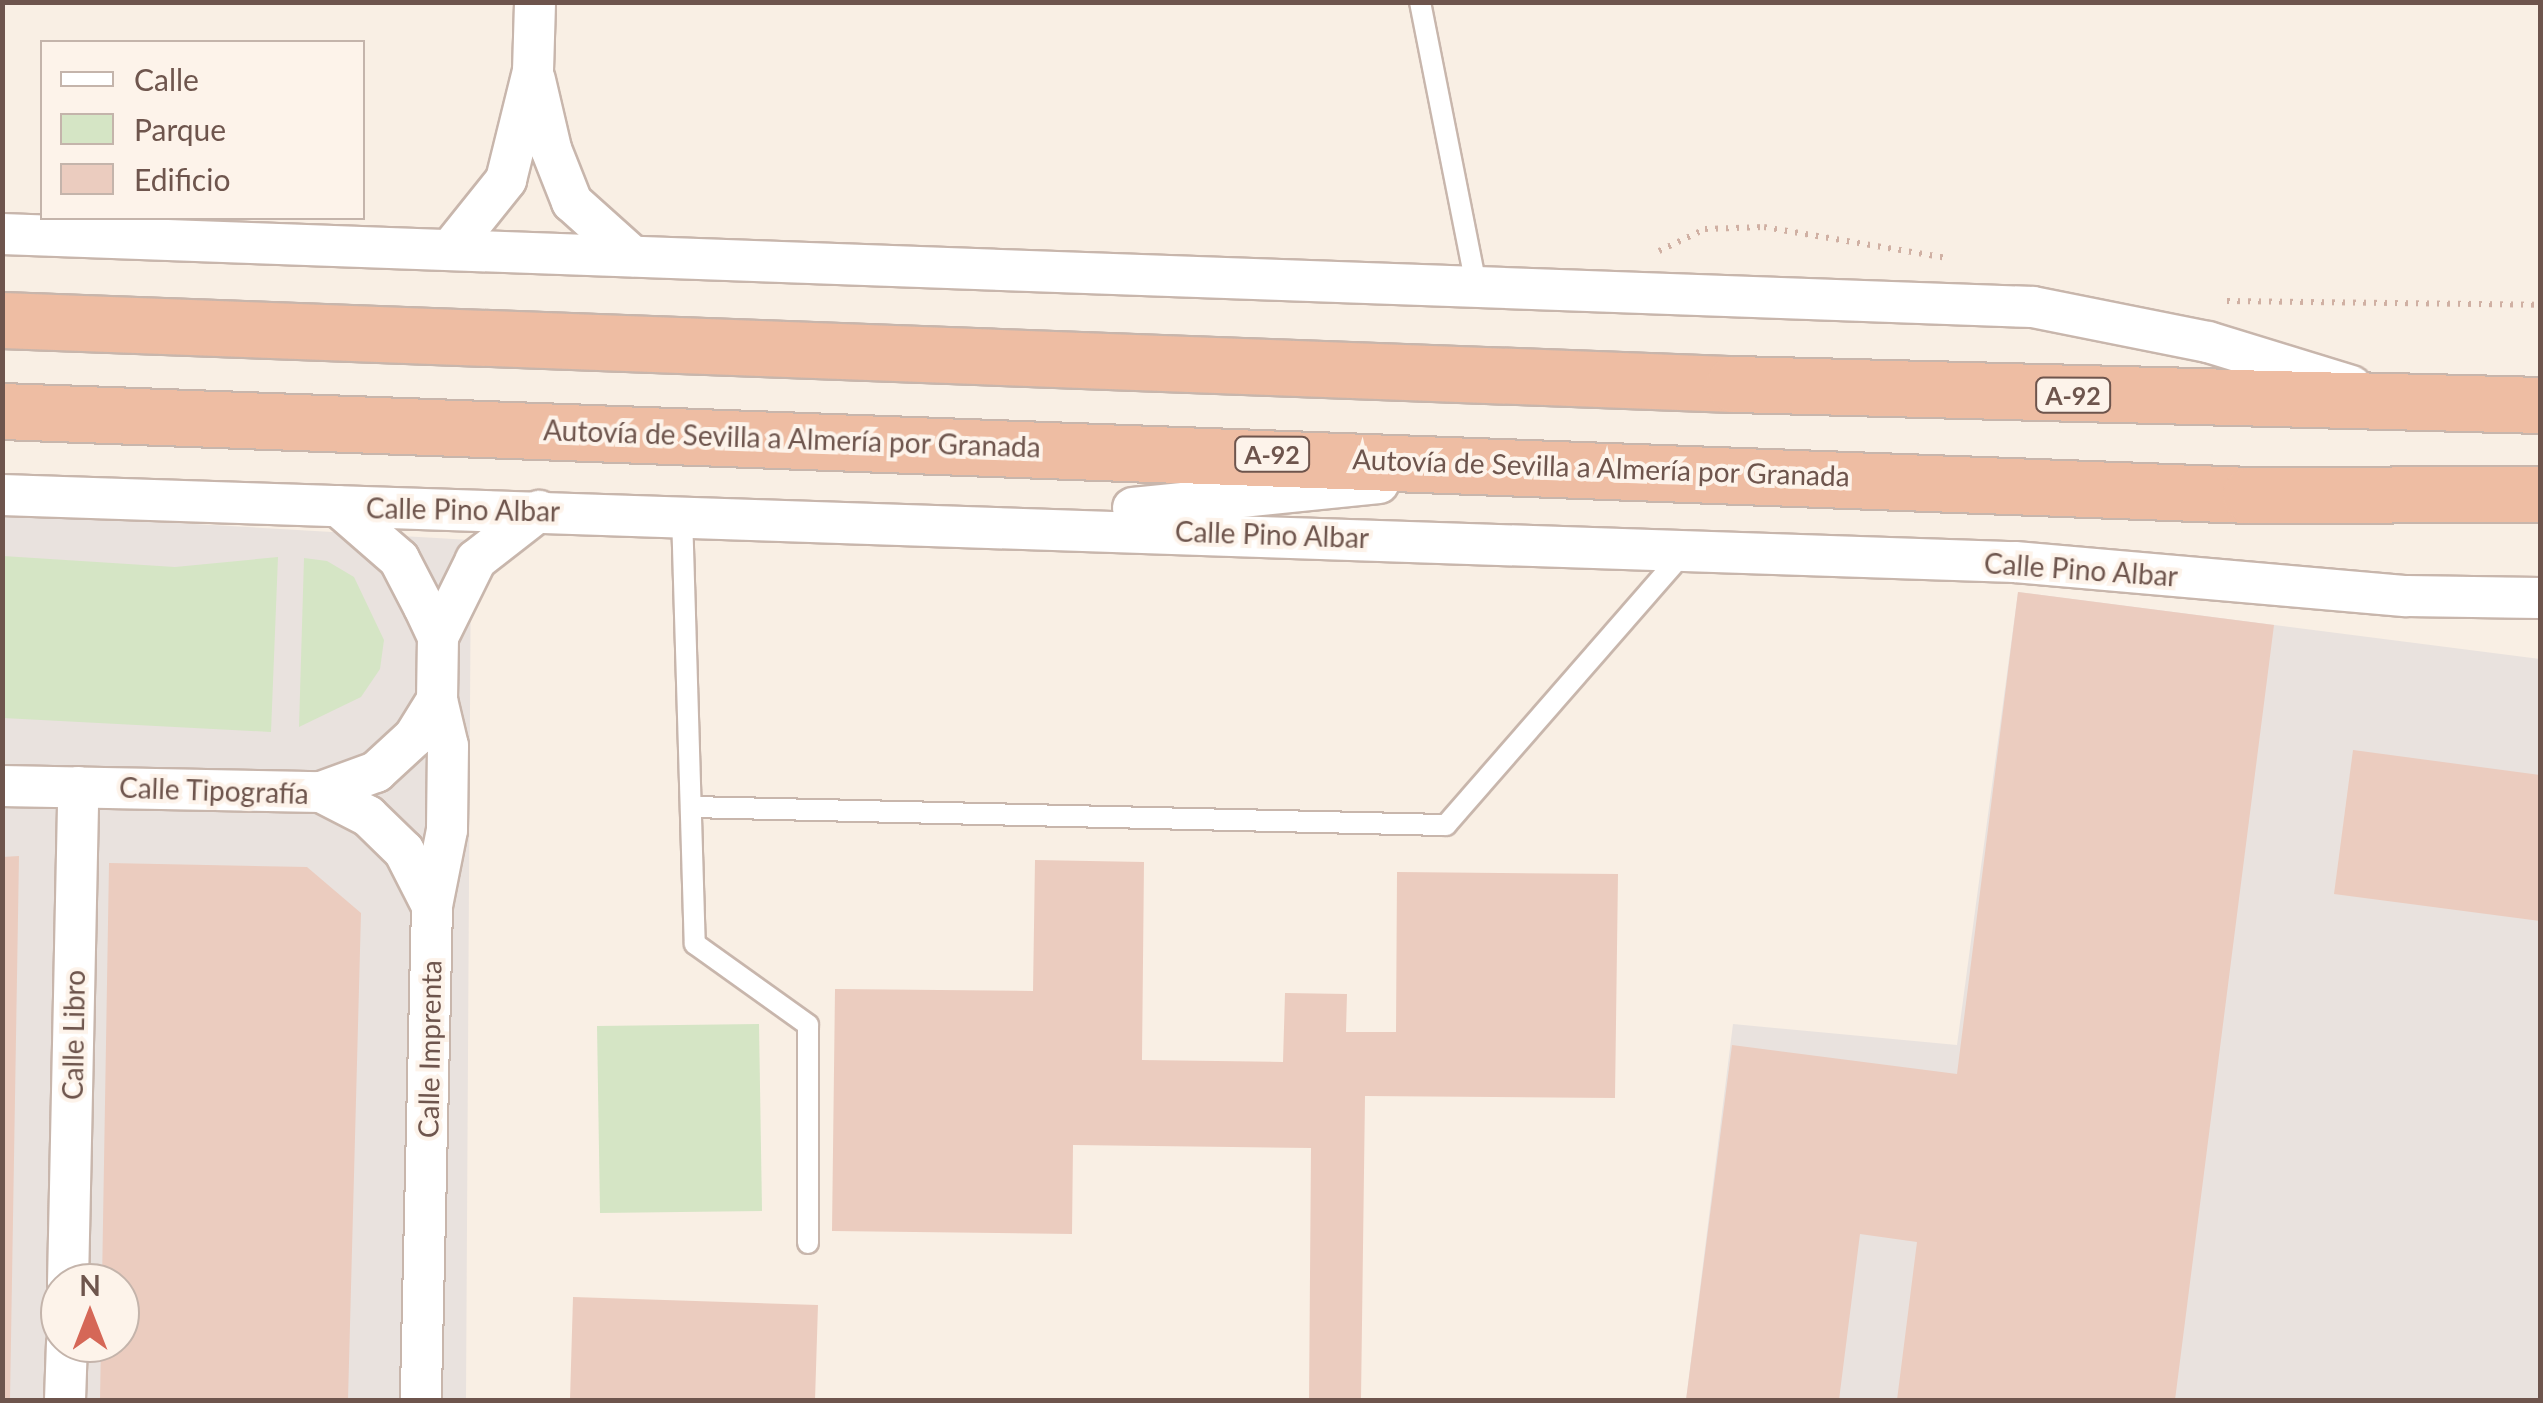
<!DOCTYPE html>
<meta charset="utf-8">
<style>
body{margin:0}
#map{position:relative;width:2543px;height:1403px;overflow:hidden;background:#f9efe4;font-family:Lato,sans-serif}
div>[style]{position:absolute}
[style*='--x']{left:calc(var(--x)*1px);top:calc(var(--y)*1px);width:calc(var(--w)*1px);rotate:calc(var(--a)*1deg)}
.industrial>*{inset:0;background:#e9e2de}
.green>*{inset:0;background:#d5e5c5}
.building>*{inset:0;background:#ebccbf}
.path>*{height:6px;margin-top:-3px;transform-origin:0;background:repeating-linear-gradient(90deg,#d0b0a3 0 2.5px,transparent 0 10.5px)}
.roads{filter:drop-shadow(2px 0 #c8b6ac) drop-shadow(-2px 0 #c8b6ac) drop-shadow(0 2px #c8b6ac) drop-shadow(0 -2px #c8b6ac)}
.service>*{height:20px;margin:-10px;padding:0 10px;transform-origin:10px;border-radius:10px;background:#fff}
.minor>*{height:40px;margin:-20px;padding:0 20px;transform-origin:20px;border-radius:20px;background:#fff}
.trunk>*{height:55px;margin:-27.5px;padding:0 27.5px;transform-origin:27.5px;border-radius:27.5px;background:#eebda3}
span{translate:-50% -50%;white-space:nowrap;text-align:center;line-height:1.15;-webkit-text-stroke:8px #fdf3ea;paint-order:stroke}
.shield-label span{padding:2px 8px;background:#fdf3ea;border:2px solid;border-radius:8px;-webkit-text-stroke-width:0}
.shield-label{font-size:25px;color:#6e554d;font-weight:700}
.street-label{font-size:28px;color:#6e554d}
.frame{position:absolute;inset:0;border:5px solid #6e554d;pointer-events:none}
.legend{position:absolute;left:40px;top:40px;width:325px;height:180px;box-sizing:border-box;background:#fdf3ea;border:2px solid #c4b4ab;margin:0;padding:12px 18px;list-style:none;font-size:30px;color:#6e554d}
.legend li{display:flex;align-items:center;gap:20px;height:50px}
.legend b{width:50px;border:2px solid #c4b4ab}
.north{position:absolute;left:40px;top:1263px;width:100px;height:100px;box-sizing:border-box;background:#fdf3ea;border:2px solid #c4b4ab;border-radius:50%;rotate:0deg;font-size:28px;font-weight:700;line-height:40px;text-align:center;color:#6e554d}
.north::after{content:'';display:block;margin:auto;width:35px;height:45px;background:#d56757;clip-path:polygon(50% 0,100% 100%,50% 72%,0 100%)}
</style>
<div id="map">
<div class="industrial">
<i style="clip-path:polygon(evenodd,2px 513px,471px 540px,466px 1400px,3px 1400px,2px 513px,60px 1283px,120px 1283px,120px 1343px,60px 1343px,60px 1283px)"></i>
<i style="clip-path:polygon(2018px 592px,2540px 659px,2540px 1400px,1686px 1400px,1733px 1024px,1957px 1045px)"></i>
</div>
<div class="green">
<i style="clip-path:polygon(3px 556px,175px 567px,278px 557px,271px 732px,3px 718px)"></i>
<i style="clip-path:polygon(304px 558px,327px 561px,354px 577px,384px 640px,380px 669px,361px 697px,299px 727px)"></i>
<i style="clip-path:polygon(759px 1024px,762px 1211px,600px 1213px,597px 1026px)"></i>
</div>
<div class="building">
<i style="clip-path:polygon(2018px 592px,2274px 625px,2175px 1400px,1897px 1400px,1917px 1242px,1860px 1234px,1839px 1400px,1686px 1400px,1732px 1045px,1957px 1074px)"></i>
<i style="clip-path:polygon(2353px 750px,2540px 775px,2540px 921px,2334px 894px)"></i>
<i style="clip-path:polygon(19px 856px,10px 1400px,2px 1400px,2px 857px)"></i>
<i style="clip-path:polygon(1035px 860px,1144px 862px,1142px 1060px,1283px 1062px,1285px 993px,1347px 994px,1346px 1032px,1396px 1032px,1397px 872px,1618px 874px,1615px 1098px,1365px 1096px,1361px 1400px,1309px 1400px,1311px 1148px,1073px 1145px,1072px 1234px,832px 1231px,835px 989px,1033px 991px)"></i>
<i style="clip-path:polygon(109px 863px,307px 867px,361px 913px,348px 1400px,100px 1400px,101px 1343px,120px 1343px,120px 1283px,102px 1283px)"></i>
<i style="clip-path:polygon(573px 1297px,818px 1305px,815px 1400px,570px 1400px)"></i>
</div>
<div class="path">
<i style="--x:1659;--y:251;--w:51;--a:-25.6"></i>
<i style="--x:1705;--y:229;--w:59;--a:-1.9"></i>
<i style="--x:1764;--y:227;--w:187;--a:9.6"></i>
<i style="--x:2227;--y:301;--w:313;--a:0.7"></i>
</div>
<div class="roads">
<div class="service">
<i style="--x:1420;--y:2;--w:288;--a:78.8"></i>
<i style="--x:682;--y:514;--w:430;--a:88.3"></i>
<i style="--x:695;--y:944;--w:139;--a:35.6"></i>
<i style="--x:808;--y:1025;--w:218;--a:90"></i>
<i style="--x:691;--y:807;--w:755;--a:1.37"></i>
<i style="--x:1446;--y:825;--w:362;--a:-48.9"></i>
</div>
<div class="minor">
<i style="--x:535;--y:80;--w:71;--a:76.9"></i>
<i style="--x:551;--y:149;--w:57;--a:68.4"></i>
<i style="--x:572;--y:202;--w:81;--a:42"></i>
<i style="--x:2;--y:234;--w:2032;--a:2.06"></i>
<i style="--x:2033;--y:307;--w:178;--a:11.3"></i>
<i style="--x:2208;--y:342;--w:150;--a:17.1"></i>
<i style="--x:450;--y:250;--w:90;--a:-51.3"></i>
<i style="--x:506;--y:180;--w:112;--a:-76.1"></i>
<i style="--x:533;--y:71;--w:69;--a:-88.3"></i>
<i style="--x:2;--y:495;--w:2014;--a:1.91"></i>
<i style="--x:2015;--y:562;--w:393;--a:5"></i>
<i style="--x:2407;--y:596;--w:133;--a:0.9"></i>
<i style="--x:338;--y:506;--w:81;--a:41"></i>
<i style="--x:399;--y:559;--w:54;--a:62.5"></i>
<i style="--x:424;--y:607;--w:33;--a:65"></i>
<i style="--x:438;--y:637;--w:63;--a:90.9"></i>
<i style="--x:437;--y:700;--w:47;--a:76.6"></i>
<i style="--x:448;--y:746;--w:84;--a:90.7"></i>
<i style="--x:447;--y:830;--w:77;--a:101.2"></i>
<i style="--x:432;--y:906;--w:494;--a:91.3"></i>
<i style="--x:1133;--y:508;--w:247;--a:-5.8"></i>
<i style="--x:438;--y:637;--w:86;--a:-63.7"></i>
<i style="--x:476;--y:560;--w:80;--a:-37.9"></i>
<i style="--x:2;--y:786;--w:319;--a:1.1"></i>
<i style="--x:321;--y:792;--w:53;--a:27.1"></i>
<i style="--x:368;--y:816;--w:50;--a:44.2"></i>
<i style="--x:404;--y:851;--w:62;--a:63"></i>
<i style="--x:321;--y:792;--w:59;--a:-20"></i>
<i style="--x:376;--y:772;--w:52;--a:-42.6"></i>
<i style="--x:414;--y:737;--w:44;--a:-58.1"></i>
<i style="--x:68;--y:1283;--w:496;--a:-88.8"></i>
<i style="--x:65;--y:1400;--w:57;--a:-88"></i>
</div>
<div class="trunk">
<i style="--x:2;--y:320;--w:1733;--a:2.12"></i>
<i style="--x:1734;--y:384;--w:806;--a:1.49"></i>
<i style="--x:2;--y:411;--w:2250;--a:2.14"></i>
<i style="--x:2250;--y:495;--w:290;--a:-0.2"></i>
</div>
</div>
<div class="shield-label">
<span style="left:2073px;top:395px">A-92</span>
<span style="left:1272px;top:454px">A-92</span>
</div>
<div class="street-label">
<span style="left:792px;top:438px;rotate:2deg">Autovía de Sevilla a Almería por Granada</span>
<span style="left:1601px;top:467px;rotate:2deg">Autovía de Sevilla a Almería por Granada</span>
<span style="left:463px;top:509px;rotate:1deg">Calle Pino Albar</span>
<span style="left:1272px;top:534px;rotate:2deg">Calle Pino Albar</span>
<span style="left:2081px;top:569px;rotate:4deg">Calle Pino Albar</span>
<span style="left:214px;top:790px;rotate:2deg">Calle Tipografía</span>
<span style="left:73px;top:1035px;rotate:-89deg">Calle Libro</span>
<span style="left:429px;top:1049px;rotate:-89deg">Calle Imprenta</span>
</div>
<div class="frame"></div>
<ul class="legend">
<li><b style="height:12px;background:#fff"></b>Calle</li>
<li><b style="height:28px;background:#d5e5c5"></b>Parque</li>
<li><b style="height:28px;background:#ebccbf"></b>Edificio</li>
</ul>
<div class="north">N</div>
</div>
